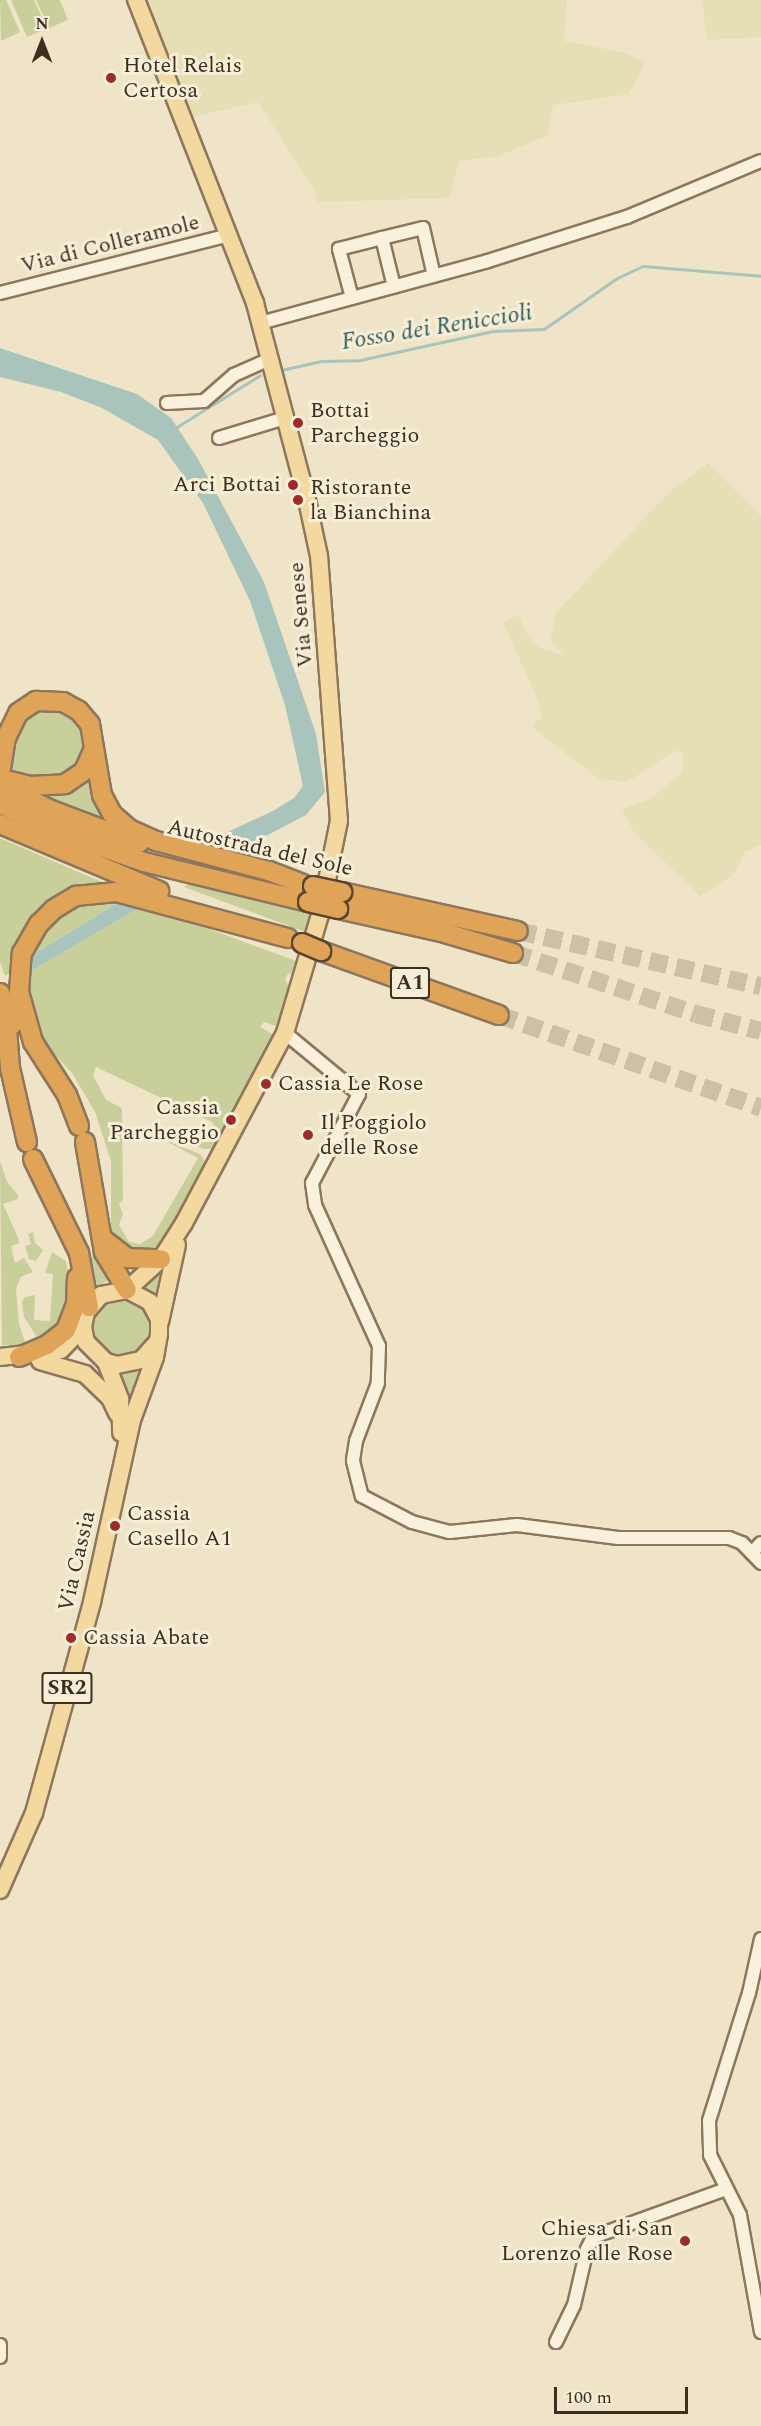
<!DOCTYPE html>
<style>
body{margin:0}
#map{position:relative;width:761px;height:2426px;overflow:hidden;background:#f0e4c8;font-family:Spectral,serif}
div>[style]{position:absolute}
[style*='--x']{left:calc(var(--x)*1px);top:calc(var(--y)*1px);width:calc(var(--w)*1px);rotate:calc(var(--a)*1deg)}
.farmland>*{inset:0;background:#e6deb5}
.green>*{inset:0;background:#c9cf9b}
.round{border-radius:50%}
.water>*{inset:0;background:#a9c4bc}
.stream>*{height:3px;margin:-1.5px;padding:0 1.5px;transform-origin:1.5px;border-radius:1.5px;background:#a9c4bc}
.highway-tunnel>*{height:18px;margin-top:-9px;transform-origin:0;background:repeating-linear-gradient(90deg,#ccc0a6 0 18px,transparent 0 27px)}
.roads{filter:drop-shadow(2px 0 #8d765c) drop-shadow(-2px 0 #8d765c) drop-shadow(0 2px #8d765c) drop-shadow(0 -2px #8d765c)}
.minor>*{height:12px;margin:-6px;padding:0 6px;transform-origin:6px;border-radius:6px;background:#faf1dc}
.major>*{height:16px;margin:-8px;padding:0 8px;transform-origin:8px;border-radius:8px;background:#f3d9a0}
.highway>*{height:18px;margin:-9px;padding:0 9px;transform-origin:9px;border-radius:9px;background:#e0a458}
.bridges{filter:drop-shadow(2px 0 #5b4430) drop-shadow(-2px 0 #5b4430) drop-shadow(0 2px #5b4430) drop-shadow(0 -2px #5b4430)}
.highway-bridge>*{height:18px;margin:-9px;padding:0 9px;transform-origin:9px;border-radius:9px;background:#e0a458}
.dots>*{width:16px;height:16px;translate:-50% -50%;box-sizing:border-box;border:3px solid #f7eed8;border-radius:50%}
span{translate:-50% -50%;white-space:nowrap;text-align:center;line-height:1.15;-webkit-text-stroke:6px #f7eed8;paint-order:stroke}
.shield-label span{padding:2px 4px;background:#f7eed8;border:2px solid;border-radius:4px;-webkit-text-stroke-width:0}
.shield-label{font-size:21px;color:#3d2e20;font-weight:700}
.poi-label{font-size:22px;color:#3d2e20}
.left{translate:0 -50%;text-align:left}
.right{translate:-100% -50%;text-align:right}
.street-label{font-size:22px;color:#3d2e20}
.water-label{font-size:24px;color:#2f5d5a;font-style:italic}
.north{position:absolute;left:12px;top:12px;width:60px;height:60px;-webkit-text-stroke:4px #f7eed8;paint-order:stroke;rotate:0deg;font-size:16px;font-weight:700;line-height:24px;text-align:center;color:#3d2e20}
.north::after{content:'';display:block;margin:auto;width:21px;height:27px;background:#3d2e20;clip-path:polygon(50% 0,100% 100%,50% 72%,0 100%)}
.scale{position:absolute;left:554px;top:2387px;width:134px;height:27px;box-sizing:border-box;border:3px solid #3d2e20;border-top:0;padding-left:8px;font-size:18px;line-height:21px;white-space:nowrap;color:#3d2e20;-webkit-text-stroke:4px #f7eed8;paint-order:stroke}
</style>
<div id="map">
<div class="farmland">
<i style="clip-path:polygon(151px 0,567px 0,564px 41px,626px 53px,645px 63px,629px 94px,553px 105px,548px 135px,499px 156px,459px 161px,449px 198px,317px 202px,315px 191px,258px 102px,192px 117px,147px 2px)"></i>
<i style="clip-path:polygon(702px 0,761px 0,761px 37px,707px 40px)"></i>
<i style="clip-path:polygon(708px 463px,761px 516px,761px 845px,746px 851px,733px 875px,700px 896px,634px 832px,622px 809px,652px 798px,683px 771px,683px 754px,676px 750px,627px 782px,599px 779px,532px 727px,542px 716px,538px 700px,503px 623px,518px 615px,527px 634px,540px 648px,564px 655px,550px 641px,556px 613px,668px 493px)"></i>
</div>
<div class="green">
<i style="clip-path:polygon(0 0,6px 0,20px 32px,1px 41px)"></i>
<i style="clip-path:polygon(11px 0,34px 0,47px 28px,27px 37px)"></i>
<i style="clip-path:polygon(36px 0,60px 0,68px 20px,49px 28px)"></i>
<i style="clip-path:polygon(47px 706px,79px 716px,87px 751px,69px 777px,9px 778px,11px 741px,23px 715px)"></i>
<i style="clip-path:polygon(90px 772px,94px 796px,108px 822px,37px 794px)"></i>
<i style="clip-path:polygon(0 838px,104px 883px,38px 913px,19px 941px,11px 972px,5px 976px,0 962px)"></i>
<i style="clip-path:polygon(191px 882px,312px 909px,305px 932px,184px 887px)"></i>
<i style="clip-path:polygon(122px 900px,73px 930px,26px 959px,42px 927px,81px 901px)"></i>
<i style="clip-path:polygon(144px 905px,299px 962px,294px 976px,289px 973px,285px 978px,292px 994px,278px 1027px,264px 1022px,260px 1027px,274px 1035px,214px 1149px,203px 1149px,148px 1122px,206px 1142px,214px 1127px,212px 1122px,96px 1067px,93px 1075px,106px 1100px,122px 1108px,123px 1200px,119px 1204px,123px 1214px,119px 1225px,129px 1242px,140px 1244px,153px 1236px,198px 1158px,160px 1138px,200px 1154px,206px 1163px,157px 1248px,152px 1252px,134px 1253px,111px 1235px,111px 1161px,95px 1112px,72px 1073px,37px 1036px,24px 975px)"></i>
<i style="clip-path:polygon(0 1161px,7px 1182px,18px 1195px,18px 1199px,3px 1204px,19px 1240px,19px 1243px,11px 1246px,15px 1263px,24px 1258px,33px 1272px,21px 1277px,16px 1289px,19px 1324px,26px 1345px,2px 1345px)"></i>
<i style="clip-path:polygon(33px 1232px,35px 1243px,43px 1250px,36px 1261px,29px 1259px,25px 1246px,31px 1244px,28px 1234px)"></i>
<i style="clip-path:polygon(174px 1241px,159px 1292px,153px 1295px,139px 1285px)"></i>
<i style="clip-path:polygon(92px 1249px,110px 1278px,94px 1291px,91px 1274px)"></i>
<i style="clip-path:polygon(52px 1252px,66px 1261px,71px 1288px,62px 1324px,40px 1342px,24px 1317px,22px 1302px,25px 1297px,35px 1295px,34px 1320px,50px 1321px,53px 1274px,45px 1273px)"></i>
<i class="round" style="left:92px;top:1297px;width:60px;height:60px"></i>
<i style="clip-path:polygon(142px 1367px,143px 1367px,125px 1427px,116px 1371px)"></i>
</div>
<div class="water">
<i style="clip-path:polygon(0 348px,137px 394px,171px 418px,198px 459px,264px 582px,316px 734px,325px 792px,306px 815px,228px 856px,193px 848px,273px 811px,294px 798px,303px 786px,285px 705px,250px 601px,203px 503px,158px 440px,102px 408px,61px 392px,0 377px)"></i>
<i style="clip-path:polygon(122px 900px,144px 905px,24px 975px,26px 959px)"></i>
</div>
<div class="stream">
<i style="--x:281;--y:370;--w:41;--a:-12.7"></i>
<i style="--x:321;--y:361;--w:39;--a:-1"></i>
<i style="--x:360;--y:360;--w:136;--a:-12.3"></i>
<i style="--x:493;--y:331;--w:51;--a:-2.2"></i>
<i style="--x:544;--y:329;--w:89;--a:-34.9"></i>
<i style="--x:617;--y:278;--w:29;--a:-25"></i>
<i style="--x:643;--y:266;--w:118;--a:4.8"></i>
<i style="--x:175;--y:428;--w:100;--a:-31.9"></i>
</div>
<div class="highway-tunnel">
<i style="--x:518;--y:931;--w:249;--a:12.8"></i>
<i style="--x:513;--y:953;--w:193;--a:18.4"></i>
<i style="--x:696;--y:1014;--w:67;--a:14.7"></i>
<i style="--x:499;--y:1015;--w:278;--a:19.5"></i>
</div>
<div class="roads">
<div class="minor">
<i style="--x:382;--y:238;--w:50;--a:76.2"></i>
<i style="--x:0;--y:293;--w:237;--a:-14.2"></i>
<i style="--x:352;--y:298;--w:51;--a:-104.9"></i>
<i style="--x:339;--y:249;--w:44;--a:-14.3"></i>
<i style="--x:382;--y:238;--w:42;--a:-13.7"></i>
<i style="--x:423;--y:228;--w:49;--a:77.1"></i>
<i style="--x:260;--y:323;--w:236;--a:-15.2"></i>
<i style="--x:488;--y:261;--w:146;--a:-17.6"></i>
<i style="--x:627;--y:217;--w:145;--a:-22.7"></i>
<i style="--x:167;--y:403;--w:37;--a:-3"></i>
<i style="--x:204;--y:401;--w:40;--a:-41"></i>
<i style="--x:234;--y:375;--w:39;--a:-24"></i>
<i style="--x:219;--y:438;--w:69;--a:-16.9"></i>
<i style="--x:285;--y:1033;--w:96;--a:39.5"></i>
<i style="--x:359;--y:1094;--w:101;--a:117.8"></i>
<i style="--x:312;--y:1183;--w:22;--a:82"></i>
<i style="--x:315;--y:1205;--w:155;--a:65.6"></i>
<i style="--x:379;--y:1346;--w:37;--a:92"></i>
<i style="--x:378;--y:1383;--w:62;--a:110.8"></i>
<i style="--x:356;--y:1441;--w:20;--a:99"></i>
<i style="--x:353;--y:1461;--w:36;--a:76"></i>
<i style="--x:362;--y:1496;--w:56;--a:27.5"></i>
<i style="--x:412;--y:1522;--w:39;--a:15"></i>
<i style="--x:450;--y:1532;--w:67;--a:-6"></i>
<i style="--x:517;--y:1525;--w:102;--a:7.3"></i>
<i style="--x:618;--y:1538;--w:111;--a:0"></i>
<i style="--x:729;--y:1538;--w:14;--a:21"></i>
<i style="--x:742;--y:1543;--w:28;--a:46"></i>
<i style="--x:752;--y:1553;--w:13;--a:-48"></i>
<i style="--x:761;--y:1939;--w:55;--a:102.5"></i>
<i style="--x:749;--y:1993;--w:134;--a:107.4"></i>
<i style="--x:709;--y:2121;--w:34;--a:88"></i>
<i style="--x:710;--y:2155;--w:67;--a:63.4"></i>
<i style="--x:740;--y:2215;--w:119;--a:79.8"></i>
<i style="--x:556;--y:2342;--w:41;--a:-64.1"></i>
<i style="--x:574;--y:2305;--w:57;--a:-76.9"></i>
<i style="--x:587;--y:2249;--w:13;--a:-63"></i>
<i style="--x:593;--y:2237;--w:141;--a:-19.8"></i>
<i style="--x:0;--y:2345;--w:12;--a:90"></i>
</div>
<div class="major">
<i style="--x:127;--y:1290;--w:46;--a:-42.4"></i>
<i style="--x:161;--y:1259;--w:43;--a:-57.4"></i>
<i style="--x:184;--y:1223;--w:215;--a:-62"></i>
<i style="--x:285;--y:1033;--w:123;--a:-73.5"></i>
<i style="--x:320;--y:915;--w:96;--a:-78.6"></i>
<i style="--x:339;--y:821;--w:266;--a:-94.3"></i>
<i style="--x:319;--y:556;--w:57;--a:-102.1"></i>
<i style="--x:307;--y:500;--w:204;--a:-104.8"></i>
<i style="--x:255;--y:303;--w:326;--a:-111.4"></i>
<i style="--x:160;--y:1322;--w:79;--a:-77.6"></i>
<i style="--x:0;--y:1357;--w:61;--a:-6.5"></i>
<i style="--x:61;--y:1350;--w:32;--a:-46"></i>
<i style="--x:40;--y:1361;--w:47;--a:16.1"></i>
<i style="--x:85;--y:1374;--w:35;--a:44"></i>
<i style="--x:110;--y:1398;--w:17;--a:65"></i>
<i style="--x:106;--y:1362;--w:40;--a:69"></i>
<i style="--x:120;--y:1399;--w:34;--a:88"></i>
<i style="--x:0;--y:1890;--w:84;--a:-66.2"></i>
<i style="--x:34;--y:1813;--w:219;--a:-74.6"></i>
<i style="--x:92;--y:1602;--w:186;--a:-77.6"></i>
<i style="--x:132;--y:1420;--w:67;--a:-69.9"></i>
<i style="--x:155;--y:1357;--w:23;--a:-80"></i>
<i style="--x:159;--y:1334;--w:15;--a:-90"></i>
<i style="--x:159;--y:1319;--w:19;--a:-118"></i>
<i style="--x:150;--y:1302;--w:26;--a:-152"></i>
<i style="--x:127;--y:1290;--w:26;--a:169"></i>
<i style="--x:101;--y:1295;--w:23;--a:131"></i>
<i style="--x:86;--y:1312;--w:15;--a:101"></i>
<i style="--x:83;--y:1327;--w:15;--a:79"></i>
<i style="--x:86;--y:1342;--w:28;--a:45"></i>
<i style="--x:106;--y:1362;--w:11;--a:15"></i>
<i style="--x:117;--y:1365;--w:25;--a:-12"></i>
<i style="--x:141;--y:1360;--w:24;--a:-48"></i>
</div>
<div class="highway">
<i style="--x:0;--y:775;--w:37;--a:-81"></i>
<i style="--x:6;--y:738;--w:28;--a:-64"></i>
<i style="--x:18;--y:713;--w:22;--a:-34"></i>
<i style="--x:36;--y:701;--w:27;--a:2"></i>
<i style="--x:63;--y:702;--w:18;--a:29"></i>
<i style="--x:79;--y:711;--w:17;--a:50"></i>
<i style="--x:90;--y:724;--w:72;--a:80.4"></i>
<i style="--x:102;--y:795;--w:21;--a:62"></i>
<i style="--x:112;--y:814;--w:23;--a:41"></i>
<i style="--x:129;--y:829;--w:30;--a:24"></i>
<i style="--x:156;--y:841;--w:117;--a:14.9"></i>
<i style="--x:269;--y:871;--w:36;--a:21"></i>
<i style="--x:10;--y:781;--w:21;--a:14"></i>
<i style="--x:30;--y:786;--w:35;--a:-3"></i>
<i style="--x:65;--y:784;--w:23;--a:-34"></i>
<i style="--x:84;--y:771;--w:24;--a:-66"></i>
<i style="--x:0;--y:785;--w:57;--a:26.1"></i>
<i style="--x:51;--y:810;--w:94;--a:20.6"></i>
<i style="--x:0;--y:804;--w:80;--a:24.3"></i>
<i style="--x:73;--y:837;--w:75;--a:19.4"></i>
<i style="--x:144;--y:862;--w:169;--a:13.7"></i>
<i style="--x:0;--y:824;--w:173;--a:22.8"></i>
<i style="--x:342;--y:892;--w:180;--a:12.5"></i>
<i style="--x:338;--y:909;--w:110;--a:12.6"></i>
<i style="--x:445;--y:933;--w:71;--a:16.4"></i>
<i style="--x:321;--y:951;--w:189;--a:19.8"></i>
<i style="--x:0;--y:993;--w:34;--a:69"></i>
<i style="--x:6;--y:1014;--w:54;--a:85.8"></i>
<i style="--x:10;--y:1068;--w:76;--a:77.1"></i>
<i style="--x:79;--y:1126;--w:33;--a:-111"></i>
<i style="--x:67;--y:1095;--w:63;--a:-122.7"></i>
<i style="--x:33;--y:1042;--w:52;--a:-105.6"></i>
<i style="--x:19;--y:992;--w:39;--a:-86"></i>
<i style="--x:22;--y:953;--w:34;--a:-60"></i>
<i style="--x:39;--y:924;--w:21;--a:-45"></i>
<i style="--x:54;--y:909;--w:26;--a:-31"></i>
<i style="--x:76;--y:896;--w:40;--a:-5.7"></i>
<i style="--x:116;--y:892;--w:178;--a:15"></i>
<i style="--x:85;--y:1142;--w:112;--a:80.2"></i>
<i style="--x:104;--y:1252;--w:44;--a:58.8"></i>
<i style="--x:33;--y:1159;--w:105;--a:63.9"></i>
<i style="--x:79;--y:1253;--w:55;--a:79.5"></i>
<i style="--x:103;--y:1239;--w:31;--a:38"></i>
<i style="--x:127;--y:1258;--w:34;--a:2"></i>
<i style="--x:19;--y:1357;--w:30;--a:-23"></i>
<i style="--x:47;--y:1345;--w:24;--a:-38"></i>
<i style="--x:66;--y:1330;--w:28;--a:-69"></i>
<i style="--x:76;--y:1304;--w:26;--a:-88"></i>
</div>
</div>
<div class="bridges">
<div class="highway-bridge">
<i style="--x:313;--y:886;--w:30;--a:12"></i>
<i style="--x:308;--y:902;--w:31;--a:13"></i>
<i style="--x:302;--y:943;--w:21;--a:23"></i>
</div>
</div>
<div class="dots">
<i style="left:111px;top:78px;background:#9e2a2b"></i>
<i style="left:298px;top:423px;background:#9e2a2b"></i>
<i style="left:293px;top:485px;background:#9e2a2b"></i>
<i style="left:298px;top:500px;background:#9e2a2b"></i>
<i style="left:266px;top:1084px;background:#9e2a2b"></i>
<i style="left:231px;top:1120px;background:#9e2a2b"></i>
<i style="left:308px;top:1135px;background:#9e2a2b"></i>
<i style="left:115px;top:1526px;background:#9e2a2b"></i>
<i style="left:71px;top:1638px;background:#9e2a2b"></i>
<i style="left:685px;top:2241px;background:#9e2a2b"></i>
</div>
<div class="shield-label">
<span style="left:410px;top:983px">A1</span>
<span style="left:67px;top:1688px">SR2</span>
</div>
<div class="poi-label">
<span class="left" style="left:123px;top:78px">Hotel Relais<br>Certosa</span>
<span class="left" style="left:310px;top:423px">Bottai<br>Parcheggio</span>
<span class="right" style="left:281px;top:485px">Arci Bottai</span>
<span class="left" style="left:310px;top:500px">Ristorante<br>la Bianchina</span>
<span class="left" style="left:278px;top:1084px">Cassia Le Rose</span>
<span class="right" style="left:219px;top:1120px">Cassia<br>Parcheggio</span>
<span class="left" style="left:320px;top:1135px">Il Poggiolo<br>delle Rose</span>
<span class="left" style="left:127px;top:1526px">Cassia<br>Casello A1</span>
<span class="left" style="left:83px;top:1638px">Cassia Abate</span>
<span class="right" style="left:673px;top:2241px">Chiesa di San<br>Lorenzo alle Rose</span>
</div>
<div class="street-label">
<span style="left:110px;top:244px;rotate:-14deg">Via di Colleramole</span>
<span style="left:301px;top:615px;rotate:-95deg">Via Senese</span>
<span style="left:260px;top:848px;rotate:13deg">Autostrada del Sole</span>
<span style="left:77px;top:1561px;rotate:-77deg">Via Cassia</span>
</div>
<div class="water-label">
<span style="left:437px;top:328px;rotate:-9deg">Fosso dei Reniccioli</span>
</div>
<div class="north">N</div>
<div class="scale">100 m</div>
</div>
